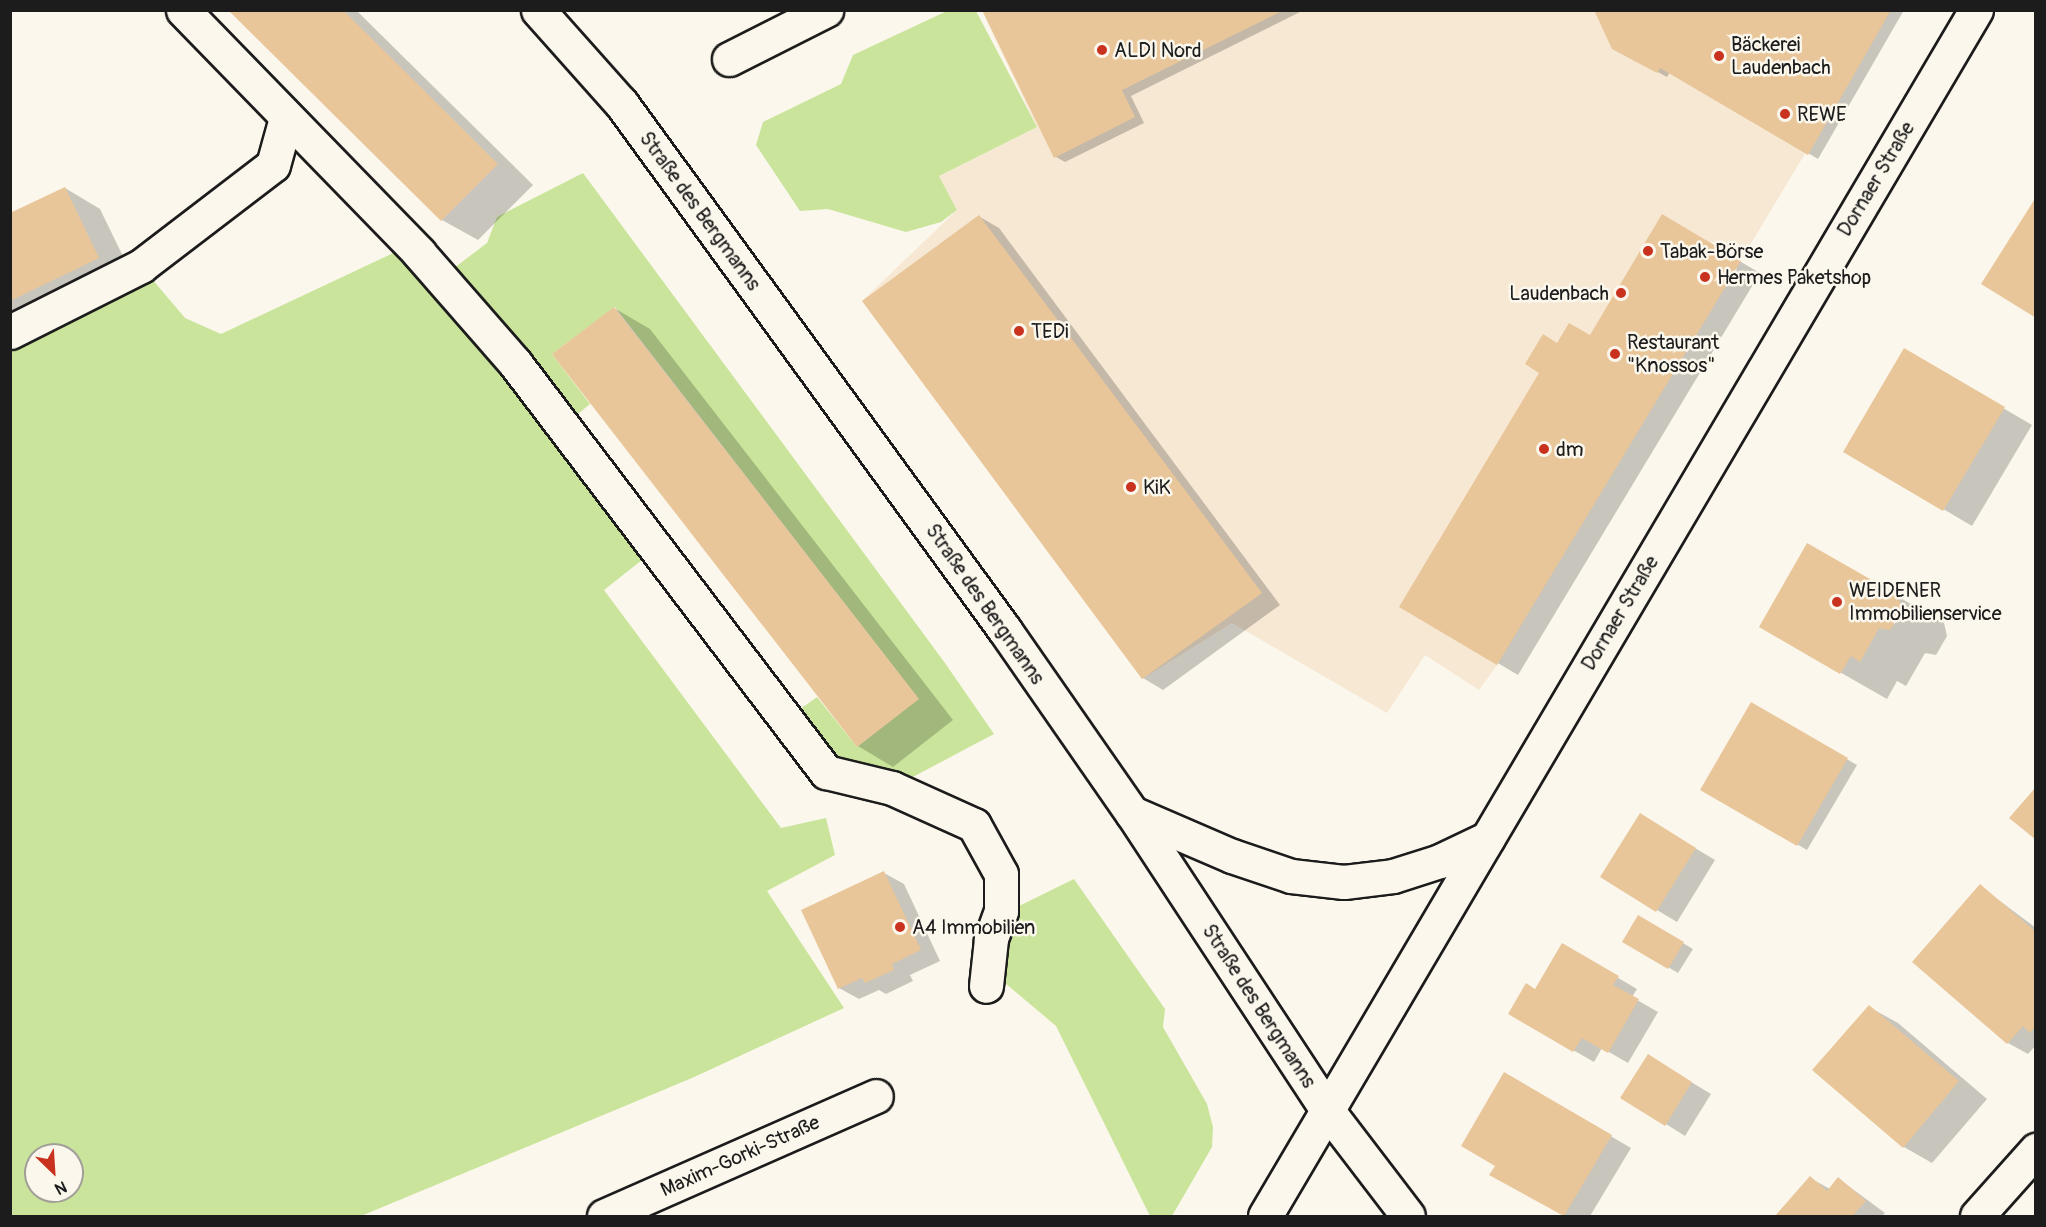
<!DOCTYPE html>
<meta charset="utf-8">
<style>
body{margin:0}
#map{position:relative;width:2046px;height:1227px;overflow:hidden;background:#fbf7ec;font-family:Pangolin,sans-serif}
div>[style]{position:absolute}
[style*='--x']{left:calc(var(--x)*1px);top:calc(var(--y)*1px);width:calc(var(--w)*1px);rotate:calc(var(--a)*1deg)}
.built>*{inset:0;background:#f6e8d3}
.green>*{inset:0;background:#cae59b}
.shadow>*{inset:0;background:#0003}
.building>*{inset:0;background:#e9c69a}
.roads{filter:drop-shadow(2px 0 #1c1c1c) drop-shadow(-2px 0 #1c1c1c) drop-shadow(0 2px #1c1c1c) drop-shadow(0 -2px #1c1c1c)}
.street>*{height:33px;margin:-16.5px;padding:0 16.5px;transform-origin:16.5px;border-radius:16.5px;background:#fbf7ec}
.secondary>*{height:33px;margin:-16.5px;padding:0 16.5px;transform-origin:16.5px;border-radius:16.5px;background:#fbf7ec}
.dots>*{width:16px;height:16px;translate:-50% -50%;box-sizing:border-box;border:3px solid #fbf7ec;border-radius:50%}
span{translate:-50% -50%;white-space:nowrap;text-align:center;line-height:1.15;-webkit-text-stroke:5px #fbf7ec;paint-order:stroke}
.poi-label{font-size:20px;color:#1c1c1c}
.left{translate:0 -50%;text-align:left}
.right{translate:-100% -50%;text-align:right}
.street-label{font-size:20px;color:#1c1c1c}
.frame{position:absolute;inset:0;border:12px solid #1c1c1c;pointer-events:none}
.north{position:absolute;left:24px;top:1143px;width:60px;height:60px;box-sizing:border-box;background:#fbf7ec;border:2px solid #a29f99;border-radius:50%;rotate:155deg;font-size:16px;font-weight:700;line-height:24px;text-align:center;color:#1c1c1c}
.north::after{content:'';display:block;margin:auto;width:21px;height:27px;background:#c8321e;clip-path:polygon(50% 0,100% 100%,50% 72%,0 100%)}
</style>
<div id="map">
<div class="built">
<i style="clip-path:polygon(982px 11px,1891px 11px,1497px 665px,1479px 690px,1425px 655px,1387px 713px,1232px 623px,1142px 679px,862px 301px,957px 210px,939px 176px,1037px 127px)"></i>
</div>
<div class="green">
<i style="clip-path:polygon(947px 11px,976px 11px,1037px 127px,939px 176px,957px 210px,941px 222px,906px 232px,828px 209px,800px 211px,756px 145px,763px 122px,841px 84px,853px 55px)"></i>
<i style="clip-path:polygon(583px 173px,945px 663px,994px 734px,892px 788px,864px 781px,786px 719px,817px 697px,857px 747px,918px 698px,615px 307px,552px 354px,590px 404px,573px 418px,454px 268px,487px 243px,497px 217px)"></i>
<i style="clip-path:polygon(evenodd,404px 248px,491px 353px,642px 560px,604px 590px,781px 828px,826px 818px,835px 855px,767px 891px,844px 1008px,692px 1078px,361px 1216px,11px 1216px,11px 331px,141px 266px,185px 318px,221px 334px,404px 248px,36px 1155px,72px 1155px,72px 1191px,36px 1191px,36px 1155px)"></i>
<i style="clip-path:polygon(1074px 879px,1165px 1009px,1163px 1027px,1207px 1104px,1213px 1127px,1212px 1147px,1172px 1216px,1150px 1216px,1056px 1026px,1005px 983px,1003px 914px)"></i>
</div>
<div class="shadow">
<i style="clip-path:polygon(230px 10px,356px 10px,533px 185px,478px 240px,442px 220px)"></i>
<i style="clip-path:polygon(984px 10px,1304px 10px,1131px 96px,1144px 123px,1065px 162px,1056px 157px)"></i>
<i style="clip-path:polygon(1596px 10px,1904px 10px,1818px 159px,1670px 72px,1667px 77px,1613px 48px)"></i>
<i style="clip-path:polygon(65px 188px,100px 209px,134px 279px,10px 338px,10px 214px)"></i>
<i style="clip-path:polygon(1662px 216px,1760px 273px,1518px 675px,1401px 606px,1558px 345px,1590px 337px)"></i>
<i style="clip-path:polygon(980px 217px,999px 228px,1280px 605px,1163px 690px,1143px 678px)"></i>
<i style="clip-path:polygon(614px 308px,650px 329px,953px 720px,893px 767px,858px 746px)"></i>
<i style="clip-path:polygon(1904px 350px,2032px 425px,1972px 526px,1845px 451px)"></i>
<i style="clip-path:polygon(1897px 596px,1944px 623px,1947px 636px,1936px 655px,1925px 653px,1906px 686px,1897px 681px,1887px 699px,1761px 627px)"></i>
<i style="clip-path:polygon(1751px 704px,1857px 765px,1807px 850px,1702px 789px)"></i>
<i style="clip-path:polygon(1660px 827px,1715px 860px,1677px 922px,1602px 877px)"></i>
<i style="clip-path:polygon(884px 873px,904px 884px,940px 961px,910px 975px,913px 981px,886px 994px,879px 990px,859px 999px,839px 988px)"></i>
<i style="clip-path:polygon(1980px 886px,2036px 928px,2036px 1045px,2028px 1054px,2008px 1043px)"></i>
<i style="clip-path:polygon(1639px 917px,1693px 949px,1678px 973px,1624px 941px)"></i>
<i style="clip-path:polygon(1562px 945px,1637px 989px,1632px 997px,1658px 1012px,1628px 1063px,1602px 1048px,1594px 1062px,1510px 1014px,1536px 991px)"></i>
<i style="clip-path:polygon(1869px 1007px,1898px 1023px,1987px 1099px,1932px 1163px,1904px 1147px)"></i>
<i style="clip-path:polygon(1668px 1068px,1711px 1094px,1685px 1136px,1666px 1124px)"></i>
<i style="clip-path:polygon(1505px 1074px,1631px 1148px,1590px 1216px,1564px 1216px,1491px 1174px,1497px 1165px)"></i>
<i style="clip-path:polygon(1810px 1178px,1830px 1189px,1839px 1179px,1885px 1213px,1882px 1216px,1777px 1216px)"></i>
</div>
<div class="building">
<i style="clip-path:polygon(228px 10px,343px 10px,498px 164px,441px 221px)"></i>
<i style="clip-path:polygon(982px 10px,1284px 10px,1122px 90px,1135px 117px,1054px 158px)"></i>
<i style="clip-path:polygon(1594px 10px,1891px 10px,1808px 155px,1660px 68px,1657px 73px,1612px 49px)"></i>
<i style="clip-path:polygon(65px 187px,99px 258px,10px 301px,10px 213px)"></i>
<i style="clip-path:polygon(2036px 197px,2036px 318px,1981px 284px)"></i>
<i style="clip-path:polygon(1662px 214px,1741px 261px,1497px 665px,1399px 607px,1539px 373px,1525px 364px,1543px 334px,1557px 343px,1569px 323px,1590px 335px)"></i>
<i style="clip-path:polygon(979px 215px,1262px 593px,1142px 679px,862px 301px)"></i>
<i style="clip-path:polygon(614px 307px,919px 699px,857px 747px,552px 354px)"></i>
<i style="clip-path:polygon(1904px 348px,2005px 407px,1943px 511px,1843px 452px)"></i>
<i style="clip-path:polygon(1807px 543px,1898px 595px,1902px 610px,1890px 630px,1879px 628px,1860px 662px,1851px 656px,1840px 674px,1759px 627px)"></i>
<i style="clip-path:polygon(1751px 702px,1848px 758px,1797px 846px,1700px 790px)"></i>
<i style="clip-path:polygon(2036px 787px,2036px 840px,2009px 818px)"></i>
<i style="clip-path:polygon(1640px 813px,1696px 848px,1656px 912px,1600px 877px)"></i>
<i style="clip-path:polygon(884px 871px,921px 950px,892px 964px,894px 970px,865px 983px,862px 978px,838px 989px,801px 910px)"></i>
<i style="clip-path:polygon(1980px 884px,2036px 932px,2036px 1026px,2030px 1033px,2023px 1026px,2007px 1044px,1912px 962px)"></i>
<i style="clip-path:polygon(1638px 915px,1684px 942px,1668px 969px,1622px 942px)"></i>
<i style="clip-path:polygon(1562px 943px,1619px 976px,1613px 985px,1639px 999px,1608px 1053px,1582px 1038px,1573px 1052px,1508px 1014px,1526px 983px,1535px 989px)"></i>
<i style="clip-path:polygon(1869px 1005px,1959px 1081px,1903px 1148px,1812px 1070px)"></i>
<i style="clip-path:polygon(1648px 1054px,1692px 1082px,1665px 1126px,1620px 1098px)"></i>
<i style="clip-path:polygon(1504px 1072px,1612px 1135px,1564px 1216px,1489px 1175px,1495px 1166px,1461px 1146px)"></i>
<i style="clip-path:polygon(1810px 1176px,1827px 1191px,1838px 1177px,1866px 1201px,1854px 1214px,1856px 1216px,1775px 1216px)"></i>
</div>
<div class="roads">
<div class="street">
<i style="--x:183;--y:10;--w:339;--a:45.8"></i>
<i style="--x:419;--y:253;--w:146;--a:48.9"></i>
<i style="--x:515;--y:363;--w:514;--a:52.75"></i>
<i style="--x:826;--y:772;--w:68;--a:13.6"></i>
<i style="--x:892;--y:788;--w:90;--a:24.3"></i>
<i style="--x:974;--y:825;--w:56;--a:61.1"></i>
<i style="--x:1001;--y:874;--w:37;--a:90"></i>
<i style="--x:1001;--y:911;--w:30;--a:110"></i>
<i style="--x:991;--y:939;--w:47;--a:96.1"></i>
<i style="--x:729;--y:59;--w:109;--a:-26.8"></i>
<i style="--x:10;--y:332;--w:147;--a:-26.7"></i>
<i style="--x:141;--y:266;--w:166;--a:-37.4"></i>
<i style="--x:273;--y:165;--w:49;--a:-74.5"></i>
<i style="--x:604;--y:1216;--w:297;--a:-23.8"></i>
<i style="--x:1977;--y:1216;--w:89;--a:-48.2"></i>
</div>
<div class="secondary">
<i style="--x:538;--y:10;--w:125;--a:48.3"></i>
<i style="--x:621;--y:103;--w:651;--a:53.94"></i>
<i style="--x:1004;--y:629;--w:224;--a:55.2"></i>
<i style="--x:1132;--y:813;--w:355;--a:56.7"></i>
<i style="--x:1327;--y:1110;--w:133;--a:52.6"></i>
<i style="--x:1132;--y:813;--w:109;--a:23.3"></i>
<i style="--x:1232;--y:856;--w:62;--a:18.7"></i>
<i style="--x:1291;--y:876;--w:53;--a:6.5"></i>
<i style="--x:1344;--y:882;--w:49;--a:-7"></i>
<i style="--x:1393;--y:876;--w:49;--a:-17.7"></i>
<i style="--x:1440;--y:861;--w:53;--a:-25.6"></i>
<i style="--x:1265;--y:1216;--w:1400;--a:-59.48"></i>
</div>
</div>
<div class="dots">
<i style="left:1102px;top:50px;background:#c8321e"></i>
<i style="left:1719px;top:56px;background:#c8321e"></i>
<i style="left:1785px;top:114px;background:#c8321e"></i>
<i style="left:1648px;top:251px;background:#c8321e"></i>
<i style="left:1705px;top:277px;background:#c8321e"></i>
<i style="left:1621px;top:293px;background:#c8321e"></i>
<i style="left:1019px;top:331px;background:#c8321e"></i>
<i style="left:1615px;top:354px;background:#c8321e"></i>
<i style="left:1544px;top:449px;background:#c8321e"></i>
<i style="left:1131px;top:487px;background:#c8321e"></i>
<i style="left:1837px;top:602px;background:#c8321e"></i>
<i style="left:900px;top:927px;background:#c8321e"></i>
</div>
<div class="poi-label">
<span class="left" style="left:1731px;top:56px">Bäckerei<br>Laudenbach</span>
<span class="left" style="left:1114px;top:50px">ALDI Nord</span>
<span class="left" style="left:1797px;top:114px">REWE</span>
<span class="left" style="left:1660px;top:251px">Tabak-Börse</span>
<span class="left" style="left:1717px;top:277px">Hermes Paketshop</span>
<span class="right" style="left:1609px;top:293px">Laudenbach</span>
<span class="left" style="left:1031px;top:331px">TEDi</span>
<span class="left" style="left:1627px;top:354px">Restaurant<br>"Knossos"</span>
<span class="left" style="left:1556px;top:449px">dm</span>
<span class="left" style="left:1143px;top:487px">KiK</span>
<span class="left" style="left:1849px;top:602px">WEIDENER<br>Immobilienservice</span>
<span class="left" style="left:912px;top:927px">A4 Immobilien</span>
</div>
<div class="street-label">
<span style="left:1876px;top:179px;rotate:-59deg">Dornaer Straße</span>
<span style="left:700px;top:211px;rotate:54deg">Straße des Bergmanns</span>
<span style="left:985px;top:604px;rotate:55deg">Straße des Bergmanns</span>
<span style="left:1620px;top:613px;rotate:-59deg">Dornaer Straße</span>
<span style="left:1259px;top:1006px;rotate:57deg">Straße des Bergmanns</span>
<span style="left:740px;top:1156px;rotate:-24deg">Maxim-Gorki-Straße</span>
</div>
<div class="frame"></div>
<div class="north">N</div>
</div>
